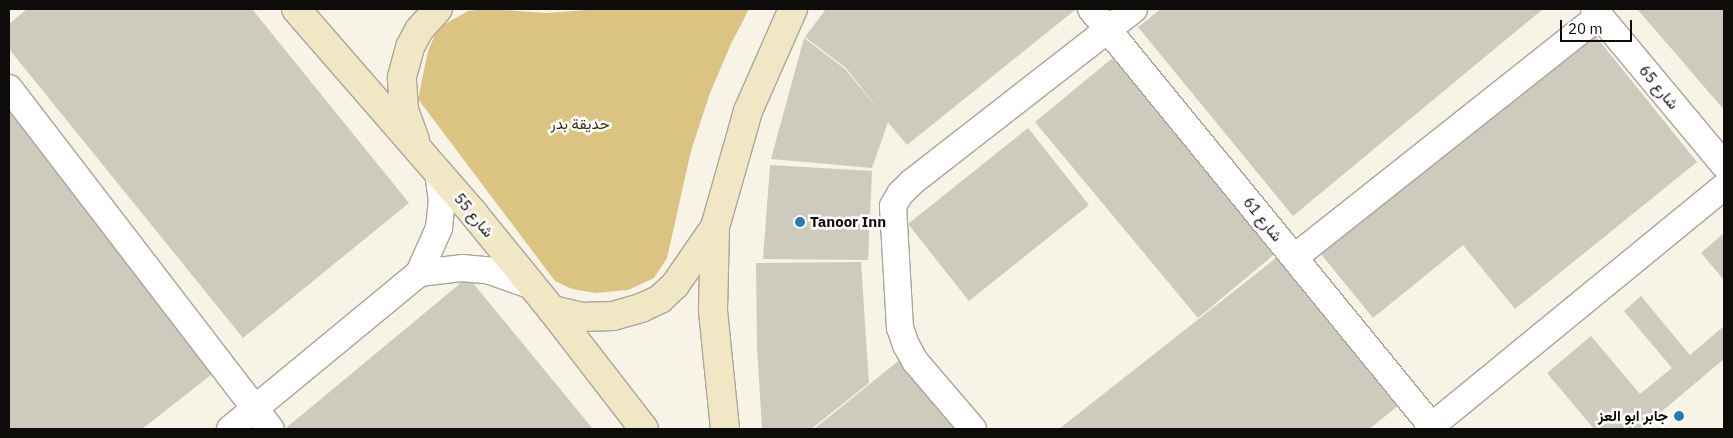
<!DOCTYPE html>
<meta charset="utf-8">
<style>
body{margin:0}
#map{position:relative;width:1733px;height:438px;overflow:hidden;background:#f7f3e7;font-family:"IBM Plex Sans",Vazirmatn,sans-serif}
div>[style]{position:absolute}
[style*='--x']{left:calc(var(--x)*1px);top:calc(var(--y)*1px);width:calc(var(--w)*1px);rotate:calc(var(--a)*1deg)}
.green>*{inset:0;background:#dbc381}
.building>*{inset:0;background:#cecabe}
.roads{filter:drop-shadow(1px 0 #aaa69b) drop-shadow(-1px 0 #aaa69b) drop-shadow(0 1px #aaa69b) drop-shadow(0 -1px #aaa69b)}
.street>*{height:26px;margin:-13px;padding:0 13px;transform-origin:13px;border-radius:13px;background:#fff}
.secondary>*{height:28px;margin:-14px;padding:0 14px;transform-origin:14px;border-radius:14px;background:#f2e7c4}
.dots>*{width:14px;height:14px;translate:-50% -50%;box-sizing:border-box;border:2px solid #fff;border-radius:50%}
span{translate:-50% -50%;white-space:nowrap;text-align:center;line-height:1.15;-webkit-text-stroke:5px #fff;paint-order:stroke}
.street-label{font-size:15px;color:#0d0c08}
.park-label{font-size:15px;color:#382b01}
.poi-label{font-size:15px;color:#0d0c08;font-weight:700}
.left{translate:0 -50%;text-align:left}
.right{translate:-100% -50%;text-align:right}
.frame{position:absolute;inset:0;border:10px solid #0d0c08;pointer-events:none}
.scale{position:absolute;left:1560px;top:20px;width:72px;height:22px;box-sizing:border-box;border:2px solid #0d0c08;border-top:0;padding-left:6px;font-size:15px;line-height:18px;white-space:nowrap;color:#0d0c08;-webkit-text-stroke:4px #fff;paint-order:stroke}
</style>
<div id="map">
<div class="green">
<i style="clip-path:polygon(489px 9px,546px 13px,600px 9px,749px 9px,731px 44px,710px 93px,691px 151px,667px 258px,654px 278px,628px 290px,596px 293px,572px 289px,555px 281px,418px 99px,428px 51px,438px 28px,468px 11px)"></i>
</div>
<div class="building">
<i style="clip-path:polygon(27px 9px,252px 9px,409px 203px,243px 338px,9px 49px,9px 24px)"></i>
<i style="clip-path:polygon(826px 9px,1074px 9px,1075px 10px,907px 145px,888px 122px,872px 168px,771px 159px,804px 38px,845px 69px,882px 114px,846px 68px,805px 37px)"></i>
<i style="clip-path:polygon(1161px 9px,1543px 9px,1293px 216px,1138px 27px)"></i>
<i style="clip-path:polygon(1637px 9px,1724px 9px,1724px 110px,1683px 62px)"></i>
<i style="clip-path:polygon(1594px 34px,1697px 162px,1515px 309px,1463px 245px,1373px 318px,1321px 254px)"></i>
<i style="clip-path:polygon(1115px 56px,1277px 252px,1198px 318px,1035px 122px)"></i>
<i style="clip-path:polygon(9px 110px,216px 371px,142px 429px,9px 429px)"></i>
<i style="clip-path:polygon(1028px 128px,1089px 205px,969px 301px,908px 224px)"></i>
<i style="clip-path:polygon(770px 165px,872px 171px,868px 260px,763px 259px)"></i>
<i style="clip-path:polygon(1724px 233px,1724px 280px,1701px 253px)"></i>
<i style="clip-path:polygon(1280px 255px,1398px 406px,1369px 429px,1059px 429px)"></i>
<i style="clip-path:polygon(861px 262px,869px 383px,811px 429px,762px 429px,757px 346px,756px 263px)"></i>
<i style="clip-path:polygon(468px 277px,593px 429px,287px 429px,286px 428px)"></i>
<i style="clip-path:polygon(1641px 296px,1690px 355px,1724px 326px,1724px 359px,1641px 429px,1594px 429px,1547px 373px,1591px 336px,1640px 394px,1672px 368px,1624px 311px)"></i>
<i style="clip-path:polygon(902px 358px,960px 429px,814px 429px)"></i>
</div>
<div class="roads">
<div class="street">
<i style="--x:1091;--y:9;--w:542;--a:50.76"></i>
<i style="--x:1594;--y:9;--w:203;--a:50.2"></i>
<i style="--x:9;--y:88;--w:430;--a:52.5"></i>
<i style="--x:1295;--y:257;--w:388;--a:-38.4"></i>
<i style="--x:419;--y:273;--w:43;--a:-6.6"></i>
<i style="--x:462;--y:268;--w:25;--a:5"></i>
<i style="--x:487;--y:270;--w:49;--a:19.2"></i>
<i style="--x:230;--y:429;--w:245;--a:-39.5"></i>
<i style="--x:419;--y:273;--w:49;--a:-66"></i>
<i style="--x:439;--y:228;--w:27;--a:-84"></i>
<i style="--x:442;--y:201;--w:29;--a:-98"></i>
<i style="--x:973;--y:429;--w:89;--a:-130.5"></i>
<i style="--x:915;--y:361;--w:18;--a:-119"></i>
<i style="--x:906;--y:345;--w:18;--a:-109"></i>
<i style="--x:900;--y:328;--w:122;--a:-93.3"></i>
<i style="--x:893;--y:206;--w:14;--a:-60"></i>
<i style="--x:900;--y:194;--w:17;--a:-45"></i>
<i style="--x:912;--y:182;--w:281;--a:-37.9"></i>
<i style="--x:1428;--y:429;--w:382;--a:-39.3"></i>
</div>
<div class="secondary">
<i style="--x:296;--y:9;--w:271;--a:49"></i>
<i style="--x:474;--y:214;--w:124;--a:50.9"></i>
<i style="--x:552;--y:310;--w:150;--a:52.3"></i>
<i style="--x:415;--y:140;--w:33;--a:-110"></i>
<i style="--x:404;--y:109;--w:32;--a:-94"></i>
<i style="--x:402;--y:77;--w:31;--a:-75"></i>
<i style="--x:410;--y:47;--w:19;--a:-62"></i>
<i style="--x:419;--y:30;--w:28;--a:-48"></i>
<i style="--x:552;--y:310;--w:31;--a:13"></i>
<i style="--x:582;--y:317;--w:31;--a:-2"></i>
<i style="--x:613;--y:316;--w:29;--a:-16"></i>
<i style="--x:641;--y:308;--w:21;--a:-25"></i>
<i style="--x:660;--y:299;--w:21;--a:-43"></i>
<i style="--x:675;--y:285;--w:70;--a:-55.4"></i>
<i style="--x:725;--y:429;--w:120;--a:-95.8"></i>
<i style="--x:713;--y:310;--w:83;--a:-88.6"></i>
<i style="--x:715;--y:227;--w:121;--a:-74.1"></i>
<i style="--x:748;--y:111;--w:111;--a:-66.2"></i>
</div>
</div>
<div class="dots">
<i style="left:800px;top:222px;background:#2a7aab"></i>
<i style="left:1679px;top:416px;background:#2a7aab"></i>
</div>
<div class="street-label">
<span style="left:1659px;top:87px;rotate:50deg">شارع 65</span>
<span style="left:474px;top:215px;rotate:50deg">شارع 55</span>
<span style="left:1263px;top:219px;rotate:51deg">شارع 61</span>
</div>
<div class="park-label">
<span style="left:580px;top:124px">حديقة بدر</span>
</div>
<div class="poi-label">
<span class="left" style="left:810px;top:222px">Tanoor Inn</span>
<span class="right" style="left:1668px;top:416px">جابر ابو العز</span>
</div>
<div class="frame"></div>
<div class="scale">20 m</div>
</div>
